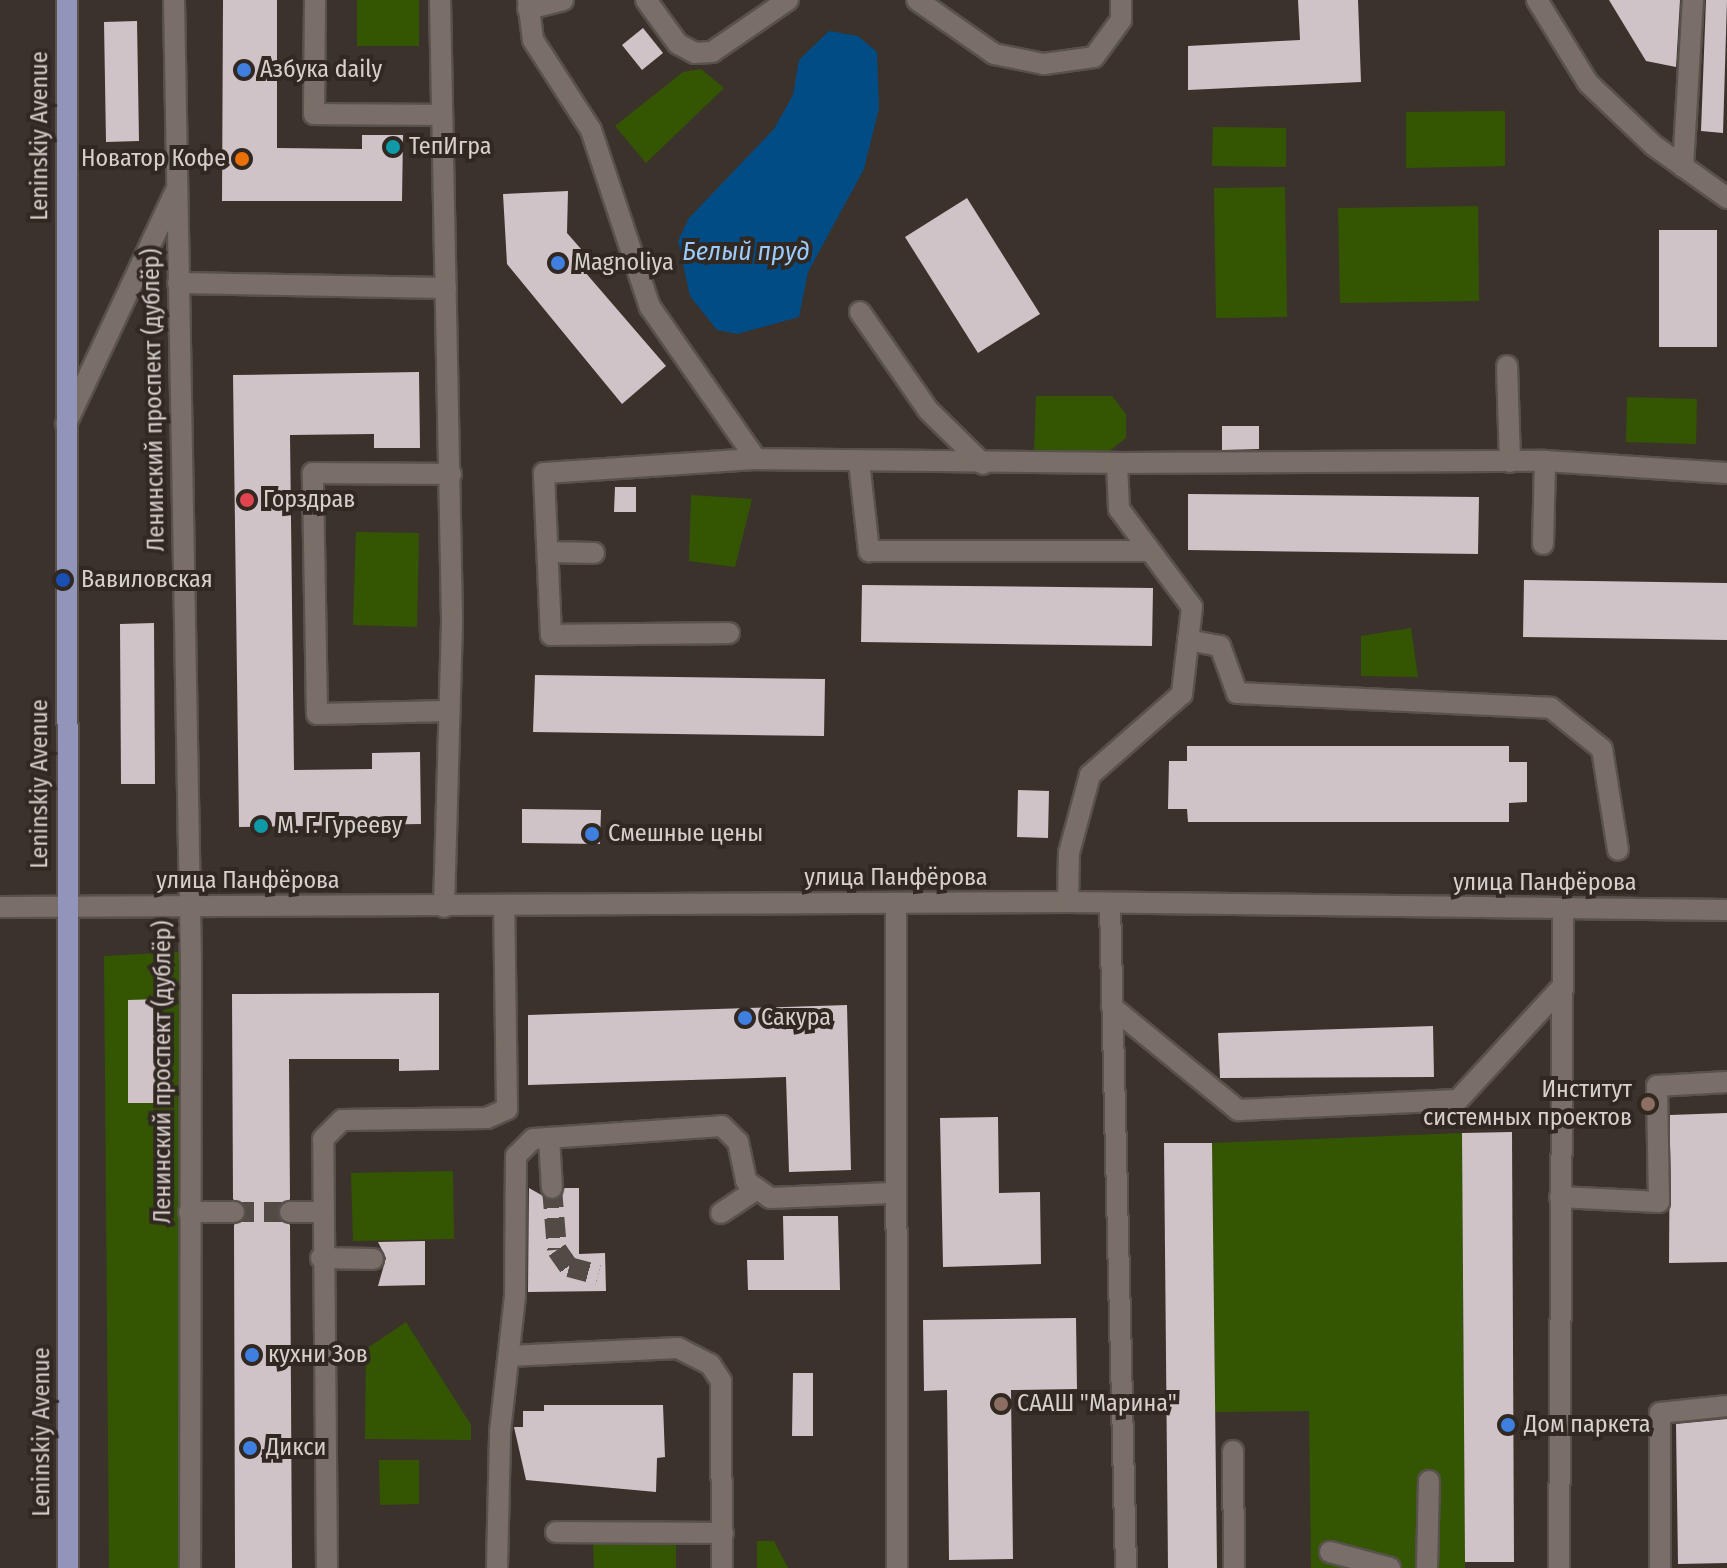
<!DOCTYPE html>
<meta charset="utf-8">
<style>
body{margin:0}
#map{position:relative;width:1727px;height:1568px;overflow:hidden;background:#3b322c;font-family:"Fira Sans Condensed",sans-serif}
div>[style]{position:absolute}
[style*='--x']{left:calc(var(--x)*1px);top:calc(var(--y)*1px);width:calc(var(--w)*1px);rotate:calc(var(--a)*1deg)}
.green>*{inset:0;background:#345603}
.water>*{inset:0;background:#024c86}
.building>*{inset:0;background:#d0c3c8}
.minor-tunnel>*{height:20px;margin-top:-10px;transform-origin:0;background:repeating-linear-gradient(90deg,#524a44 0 20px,transparent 0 30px)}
.roads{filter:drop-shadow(2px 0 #58514c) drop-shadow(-2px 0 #58514c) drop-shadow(0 2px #58514c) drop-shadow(0 -2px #58514c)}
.minor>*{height:20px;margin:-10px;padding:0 10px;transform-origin:10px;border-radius:10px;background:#796f68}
.major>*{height:20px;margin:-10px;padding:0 10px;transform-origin:10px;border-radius:10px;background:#9295ba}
.dots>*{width:22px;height:22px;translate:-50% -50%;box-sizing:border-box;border:4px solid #312822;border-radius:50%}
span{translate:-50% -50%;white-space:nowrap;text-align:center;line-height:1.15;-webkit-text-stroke:8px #312822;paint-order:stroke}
.poi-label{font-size:24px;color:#d6d0cd}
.left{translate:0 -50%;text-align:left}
.right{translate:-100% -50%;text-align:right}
.street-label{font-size:24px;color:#d6d0cd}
.water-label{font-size:26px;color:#9bcbfd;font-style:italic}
</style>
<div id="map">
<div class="green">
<i style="clip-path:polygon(357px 0,419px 0,419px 46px,357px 46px)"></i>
<i style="clip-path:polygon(701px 69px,724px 88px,646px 163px,615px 126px,683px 72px)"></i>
<i style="clip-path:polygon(1505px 111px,1505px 166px,1406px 168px,1406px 112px)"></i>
<i style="clip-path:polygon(1213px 127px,1286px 128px,1286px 167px,1212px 166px)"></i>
<i style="clip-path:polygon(1285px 187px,1287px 317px,1216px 318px,1214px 188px)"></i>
<i style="clip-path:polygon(1478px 206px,1479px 301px,1340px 303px,1338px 208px)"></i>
<i style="clip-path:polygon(1036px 396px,1112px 396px,1126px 414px,1126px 438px,1107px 453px,1034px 452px)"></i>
<i style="clip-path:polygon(1627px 397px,1697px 399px,1696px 444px,1626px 442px)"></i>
<i style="clip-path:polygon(691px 495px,752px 499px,735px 567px,689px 561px)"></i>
<i style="clip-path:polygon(356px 532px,419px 533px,417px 627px,353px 625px)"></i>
<i style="clip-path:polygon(1411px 628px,1418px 677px,1361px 676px,1361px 636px)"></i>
<i style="clip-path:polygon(179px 952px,178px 1568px,109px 1568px,104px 956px)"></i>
<i style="clip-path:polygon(1462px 1133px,1465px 1568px,1311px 1568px,1309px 1411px,1215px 1412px,1212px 1143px)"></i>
<i style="clip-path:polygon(453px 1171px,454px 1239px,353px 1241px,351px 1173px)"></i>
<i style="clip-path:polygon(406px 1322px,471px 1425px,471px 1440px,365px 1439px,366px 1349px)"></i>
<i style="clip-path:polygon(379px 1460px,419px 1460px,419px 1504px,380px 1505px)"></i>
<i style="clip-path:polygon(757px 1541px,774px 1541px,788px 1568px,757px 1568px)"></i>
<i style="clip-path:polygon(593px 1543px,676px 1543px,676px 1568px,594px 1568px)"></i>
</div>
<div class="water">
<i style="clip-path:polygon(829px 31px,858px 36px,877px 52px,879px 108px,864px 169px,808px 272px,799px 317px,737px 334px,717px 330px,690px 296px,678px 241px,689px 218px,774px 129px,793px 95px,799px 60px)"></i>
</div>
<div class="building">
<i style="clip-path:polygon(223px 0,277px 0,277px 148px,362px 149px,362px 135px,403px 135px,402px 201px,222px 201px)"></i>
<i style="clip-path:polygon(1298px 0,1358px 0,1361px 82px,1188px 90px,1188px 46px,1300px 40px)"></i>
<i style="clip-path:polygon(1609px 0,1680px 0,1676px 67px,1646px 61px)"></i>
<i style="clip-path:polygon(1706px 0,1727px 0,1723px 133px,1701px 131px)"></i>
<i style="clip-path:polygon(137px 21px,139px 141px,106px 142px,104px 22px)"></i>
<i style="clip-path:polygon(643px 28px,663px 53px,642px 70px,622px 45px)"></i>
<i style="clip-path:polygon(568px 191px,567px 233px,581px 249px,572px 257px,666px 366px,622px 404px,507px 264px,503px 194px)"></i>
<i style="clip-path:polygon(967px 198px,1040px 314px,978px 353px,905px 237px)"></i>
<i style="clip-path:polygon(1659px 230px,1717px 230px,1717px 347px,1659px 347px)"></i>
<i style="clip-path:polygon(419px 372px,420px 448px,374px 448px,374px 434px,290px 435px,294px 770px,372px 769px,372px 753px,420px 752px,421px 824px,239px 827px,233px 375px)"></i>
<i style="clip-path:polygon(1222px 426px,1259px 426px,1259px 449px,1222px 450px)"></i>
<i style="clip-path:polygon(615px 487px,636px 487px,636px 512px,614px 512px)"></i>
<i style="clip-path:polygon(1188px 494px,1479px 497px,1478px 554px,1188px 550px)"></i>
<i style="clip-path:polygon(1524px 580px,1727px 583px,1727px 640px,1523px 637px)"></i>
<i style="clip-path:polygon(862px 585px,1153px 588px,1152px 646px,861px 642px)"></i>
<i style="clip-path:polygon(154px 623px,155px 784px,121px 784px,120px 624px)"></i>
<i style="clip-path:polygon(535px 675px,825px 679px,824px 736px,533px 732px)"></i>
<i style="clip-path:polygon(1187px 746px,1509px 746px,1509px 762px,1527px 762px,1527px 802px,1509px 803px,1509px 822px,1188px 822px,1187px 809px,1168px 809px,1169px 761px,1187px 761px)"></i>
<i style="clip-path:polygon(1018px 790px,1049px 791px,1048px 838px,1017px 837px)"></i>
<i style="clip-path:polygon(522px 809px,601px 810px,600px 844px,522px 843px)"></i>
<i style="clip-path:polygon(439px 993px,439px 1070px,399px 1071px,399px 1059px,289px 1059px,290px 1199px,277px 1213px,290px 1225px,292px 1568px,235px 1568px,234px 1225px,247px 1211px,233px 1199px,232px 994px)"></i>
<i style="clip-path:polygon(160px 999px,162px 1103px,128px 1103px,128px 1000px)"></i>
<i style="clip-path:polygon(847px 1005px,851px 1170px,789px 1172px,786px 1077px,528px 1085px,528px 1015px)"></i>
<i style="clip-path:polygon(1433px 1026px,1434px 1077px,1220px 1078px,1218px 1033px)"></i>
<i style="clip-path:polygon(1727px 1113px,1727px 1262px,1669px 1263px,1670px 1115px)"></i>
<i style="clip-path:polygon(998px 1117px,999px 1193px,1040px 1192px,1041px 1264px,943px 1267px,940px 1118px)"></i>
<i style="clip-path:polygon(1512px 1132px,1514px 1562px,1465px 1562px,1462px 1133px)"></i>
<i style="clip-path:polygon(1164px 1143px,1212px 1143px,1217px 1568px,1168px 1568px)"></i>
<i style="clip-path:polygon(529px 1188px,552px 1201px,565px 1188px,579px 1188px,579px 1254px,605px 1253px,606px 1291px,528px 1292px)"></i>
<i style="clip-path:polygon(783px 1216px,838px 1216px,840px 1290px,748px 1290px,747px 1260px,784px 1260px)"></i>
<i style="clip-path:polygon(425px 1241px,425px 1285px,378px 1286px,386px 1258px,378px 1242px)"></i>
<i style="clip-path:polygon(1076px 1318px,1077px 1389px,1011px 1390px,1013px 1559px,949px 1560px,947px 1390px,924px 1391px,923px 1320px)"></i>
<i style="clip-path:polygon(793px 1373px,813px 1373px,813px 1436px,792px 1436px)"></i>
<i style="clip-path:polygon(544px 1405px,663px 1405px,665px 1457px,657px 1458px,656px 1492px,526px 1480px,514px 1427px,523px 1427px,523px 1411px,544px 1411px)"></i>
<i style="clip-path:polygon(1727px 1419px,1727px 1563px,1678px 1564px,1676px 1424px)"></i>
</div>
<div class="minor-tunnel">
<i style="--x:552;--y:1188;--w:62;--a:85.4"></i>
<i style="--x:557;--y:1250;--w:21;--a:55"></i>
<i style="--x:569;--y:1267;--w:30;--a:15"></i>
<i style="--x:234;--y:1212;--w:56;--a:0"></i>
</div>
<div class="roads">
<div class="minor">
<i style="--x:174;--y:0;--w:962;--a:88.99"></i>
<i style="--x:191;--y:962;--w:606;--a:90.09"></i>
<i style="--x:315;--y:0;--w:114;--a:90.5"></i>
<i style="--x:314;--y:114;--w:128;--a:0.4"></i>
<i style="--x:440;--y:0;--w:622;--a:88.89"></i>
<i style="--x:452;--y:622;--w:285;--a:91.6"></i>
<i style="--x:528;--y:0;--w:40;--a:82.9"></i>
<i style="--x:533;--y:40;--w:107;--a:57.2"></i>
<i style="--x:591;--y:130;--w:187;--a:71.6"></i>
<i style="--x:650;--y:307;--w:185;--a:55.1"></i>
<i style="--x:756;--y:459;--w:361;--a:0.6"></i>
<i style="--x:1117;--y:463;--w:46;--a:87.5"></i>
<i style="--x:1119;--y:509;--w:122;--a:53.3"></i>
<i style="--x:1192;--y:607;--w:88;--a:96.6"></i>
<i style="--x:1182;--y:694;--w:123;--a:138.6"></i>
<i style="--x:1090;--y:775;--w:81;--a:105.1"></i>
<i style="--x:1069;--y:853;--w:49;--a:91.2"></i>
<i style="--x:646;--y:0;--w:54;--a:54"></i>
<i style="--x:678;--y:44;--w:19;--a:28"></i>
<i style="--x:695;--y:53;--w:17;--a:-3"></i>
<i style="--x:712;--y:52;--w:92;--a:-34.4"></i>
<i style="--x:917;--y:0;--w:94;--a:35"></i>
<i style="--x:994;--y:54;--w:51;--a:11.3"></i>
<i style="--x:1044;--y:64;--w:50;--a:-8"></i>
<i style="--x:1094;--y:57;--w:46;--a:-53.9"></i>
<i style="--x:1121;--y:20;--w:20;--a:-90"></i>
<i style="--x:1537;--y:0;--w:97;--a:58.4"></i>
<i style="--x:1588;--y:83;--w:90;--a:43.6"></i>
<i style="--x:1653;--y:145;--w:91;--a:35.6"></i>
<i style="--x:528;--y:9;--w:36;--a:-14"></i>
<i style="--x:1683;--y:167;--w:167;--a:-86.6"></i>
<i style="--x:178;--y:283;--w:268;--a:1.1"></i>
<i style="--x:860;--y:312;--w:119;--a:55.2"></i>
<i style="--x:928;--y:410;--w:77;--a:44.5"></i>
<i style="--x:1507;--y:366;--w:96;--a:88.2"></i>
<i style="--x:66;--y:424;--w:256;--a:-64.8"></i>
<i style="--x:859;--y:462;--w:90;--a:83.6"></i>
<i style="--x:869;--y:551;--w:277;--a:0"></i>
<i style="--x:1117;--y:463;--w:428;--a:-0.3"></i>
<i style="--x:1545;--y:461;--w:182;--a:3.8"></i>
<i style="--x:1543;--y:544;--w:83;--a:-88.6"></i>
<i style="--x:548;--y:552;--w:46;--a:1.2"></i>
<i style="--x:729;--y:633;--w:178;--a:179.4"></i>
<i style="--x:551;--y:635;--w:162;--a:-92.5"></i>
<i style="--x:544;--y:473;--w:212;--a:-3.8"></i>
<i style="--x:1188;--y:640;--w:33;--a:11"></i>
<i style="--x:1220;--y:646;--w:50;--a:70.1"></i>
<i style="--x:1237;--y:693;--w:314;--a:2.7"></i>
<i style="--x:1551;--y:708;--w:65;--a:38.8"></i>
<i style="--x:1602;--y:749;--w:102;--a:81"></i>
<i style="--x:449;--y:711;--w:132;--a:178.7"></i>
<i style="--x:317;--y:714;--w:241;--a:-91"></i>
<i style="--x:313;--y:473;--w:138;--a:0.4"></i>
<i style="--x:896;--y:904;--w:664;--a:89.91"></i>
<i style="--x:1110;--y:904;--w:664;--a:88.62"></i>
<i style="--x:0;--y:907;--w:1068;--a:-0.27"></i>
<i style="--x:1068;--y:902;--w:659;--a:0.7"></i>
<i style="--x:1112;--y:1007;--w:163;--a:39.3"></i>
<i style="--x:1238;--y:1110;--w:220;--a:-2.6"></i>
<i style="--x:1458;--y:1100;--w:151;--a:-47.4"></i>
<i style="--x:549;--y:1138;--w:50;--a:86.6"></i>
<i style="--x:1560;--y:1197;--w:99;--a:2.9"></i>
<i style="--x:1659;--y:1202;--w:116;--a:-91"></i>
<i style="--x:1657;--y:1086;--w:70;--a:-3.3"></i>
<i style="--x:189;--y:1212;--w:45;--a:0"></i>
<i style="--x:290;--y:1212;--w:30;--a:0"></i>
<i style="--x:721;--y:1213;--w:43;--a:-33.7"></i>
<i style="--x:321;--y:1258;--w:52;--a:1.1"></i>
<i style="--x:509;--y:1356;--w:169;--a:-2.7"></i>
<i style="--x:678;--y:1348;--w:36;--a:27"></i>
<i style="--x:710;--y:1364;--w:20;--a:57"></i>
<i style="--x:721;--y:1381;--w:187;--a:89.7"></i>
<i style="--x:1233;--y:1451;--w:117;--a:89.5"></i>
<i style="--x:556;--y:1532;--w:167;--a:0.3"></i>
<i style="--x:1330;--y:1552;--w:62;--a:14.9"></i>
<i style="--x:327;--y:1568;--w:429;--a:-90.5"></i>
<i style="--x:323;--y:1139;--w:27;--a:-45"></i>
<i style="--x:342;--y:1120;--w:145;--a:-0.8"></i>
<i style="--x:487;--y:1118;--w:22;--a:-24"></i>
<i style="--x:507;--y:1109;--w:203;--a:-90.8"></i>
<i style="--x:497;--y:1568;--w:136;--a:-88.7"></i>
<i style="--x:500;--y:1432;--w:137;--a:-83.7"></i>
<i style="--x:515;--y:1296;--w:140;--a:-89.6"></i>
<i style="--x:516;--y:1156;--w:24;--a:-45"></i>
<i style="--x:533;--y:1139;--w:189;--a:-3.9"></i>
<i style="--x:722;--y:1126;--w:23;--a:45"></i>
<i style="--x:738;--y:1142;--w:40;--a:78"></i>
<i style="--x:746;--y:1181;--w:29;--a:35"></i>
<i style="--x:770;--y:1198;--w:122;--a:-2.3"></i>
<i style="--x:1427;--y:1568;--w:87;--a:-88.7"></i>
<i style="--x:1559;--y:1568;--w:658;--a:-89.65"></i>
<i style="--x:1660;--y:1568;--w:155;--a:-90"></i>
<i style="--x:1660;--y:1413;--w:67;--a:-6"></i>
</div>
<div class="major">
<i style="--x:67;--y:0;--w:1568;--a:89.96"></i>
</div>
</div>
<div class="dots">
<i style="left:244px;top:70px;background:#3f7fe0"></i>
<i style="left:393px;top:147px;background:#0f9aa8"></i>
<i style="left:242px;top:159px;background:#e8710a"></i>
<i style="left:558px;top:263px;background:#3f7fe0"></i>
<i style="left:247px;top:500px;background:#e0444e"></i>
<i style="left:63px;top:580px;background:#1a4fb4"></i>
<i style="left:261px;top:826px;background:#0f9aa8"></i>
<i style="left:592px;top:834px;background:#3f7fe0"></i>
<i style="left:745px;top:1018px;background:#3f7fe0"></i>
<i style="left:1648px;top:1104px;background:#8d6e63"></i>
<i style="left:252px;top:1355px;background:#3f7fe0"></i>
<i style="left:1001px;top:1404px;background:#8d6e63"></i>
<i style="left:1508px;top:1425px;background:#3f7fe0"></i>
<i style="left:250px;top:1448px;background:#3f7fe0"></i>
</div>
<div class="poi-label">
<span class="left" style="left:260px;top:70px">Азбука daily</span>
<span class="left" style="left:409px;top:147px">ТепИгра</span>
<span class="right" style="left:226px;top:159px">Новатор Кофе</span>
<span class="left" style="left:574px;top:263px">Magnoliya</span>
<span class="left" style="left:263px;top:500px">Горздрав</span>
<span class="left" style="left:81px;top:580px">Вавиловская</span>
<span class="left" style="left:277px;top:826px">М. Г. Гурееву</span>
<span class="left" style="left:608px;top:834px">Смешные цены</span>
<span class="left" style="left:761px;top:1018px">Сакура</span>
<span class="right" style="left:1632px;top:1104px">Институт<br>системных проектов</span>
<span class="left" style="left:268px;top:1355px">кухни Зов</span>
<span class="left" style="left:1017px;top:1404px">СААШ "Марина"</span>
<span class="left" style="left:1524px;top:1425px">Дом паркета</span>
<span class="left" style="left:266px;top:1448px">Дикси</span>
</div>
<div class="street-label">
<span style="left:40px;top:136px;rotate:-90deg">Leninskiy Avenue</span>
<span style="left:154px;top:400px;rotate:-91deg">Ленинский проспект (дублёр)</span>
<span style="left:40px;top:784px;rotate:-90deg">Leninskiy Avenue</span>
<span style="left:896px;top:878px">улица Панфёрова</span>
<span style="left:248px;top:881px">улица Панфёрова</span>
<span style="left:1545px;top:883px">улица Панфёрова</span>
<span style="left:163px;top:1072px;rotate:-90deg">Ленинский проспект (дублёр)</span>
<span style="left:42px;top:1432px;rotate:-90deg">Leninskiy Avenue</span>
</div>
<div class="water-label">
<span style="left:746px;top:252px">Белый пруд</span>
</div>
</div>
